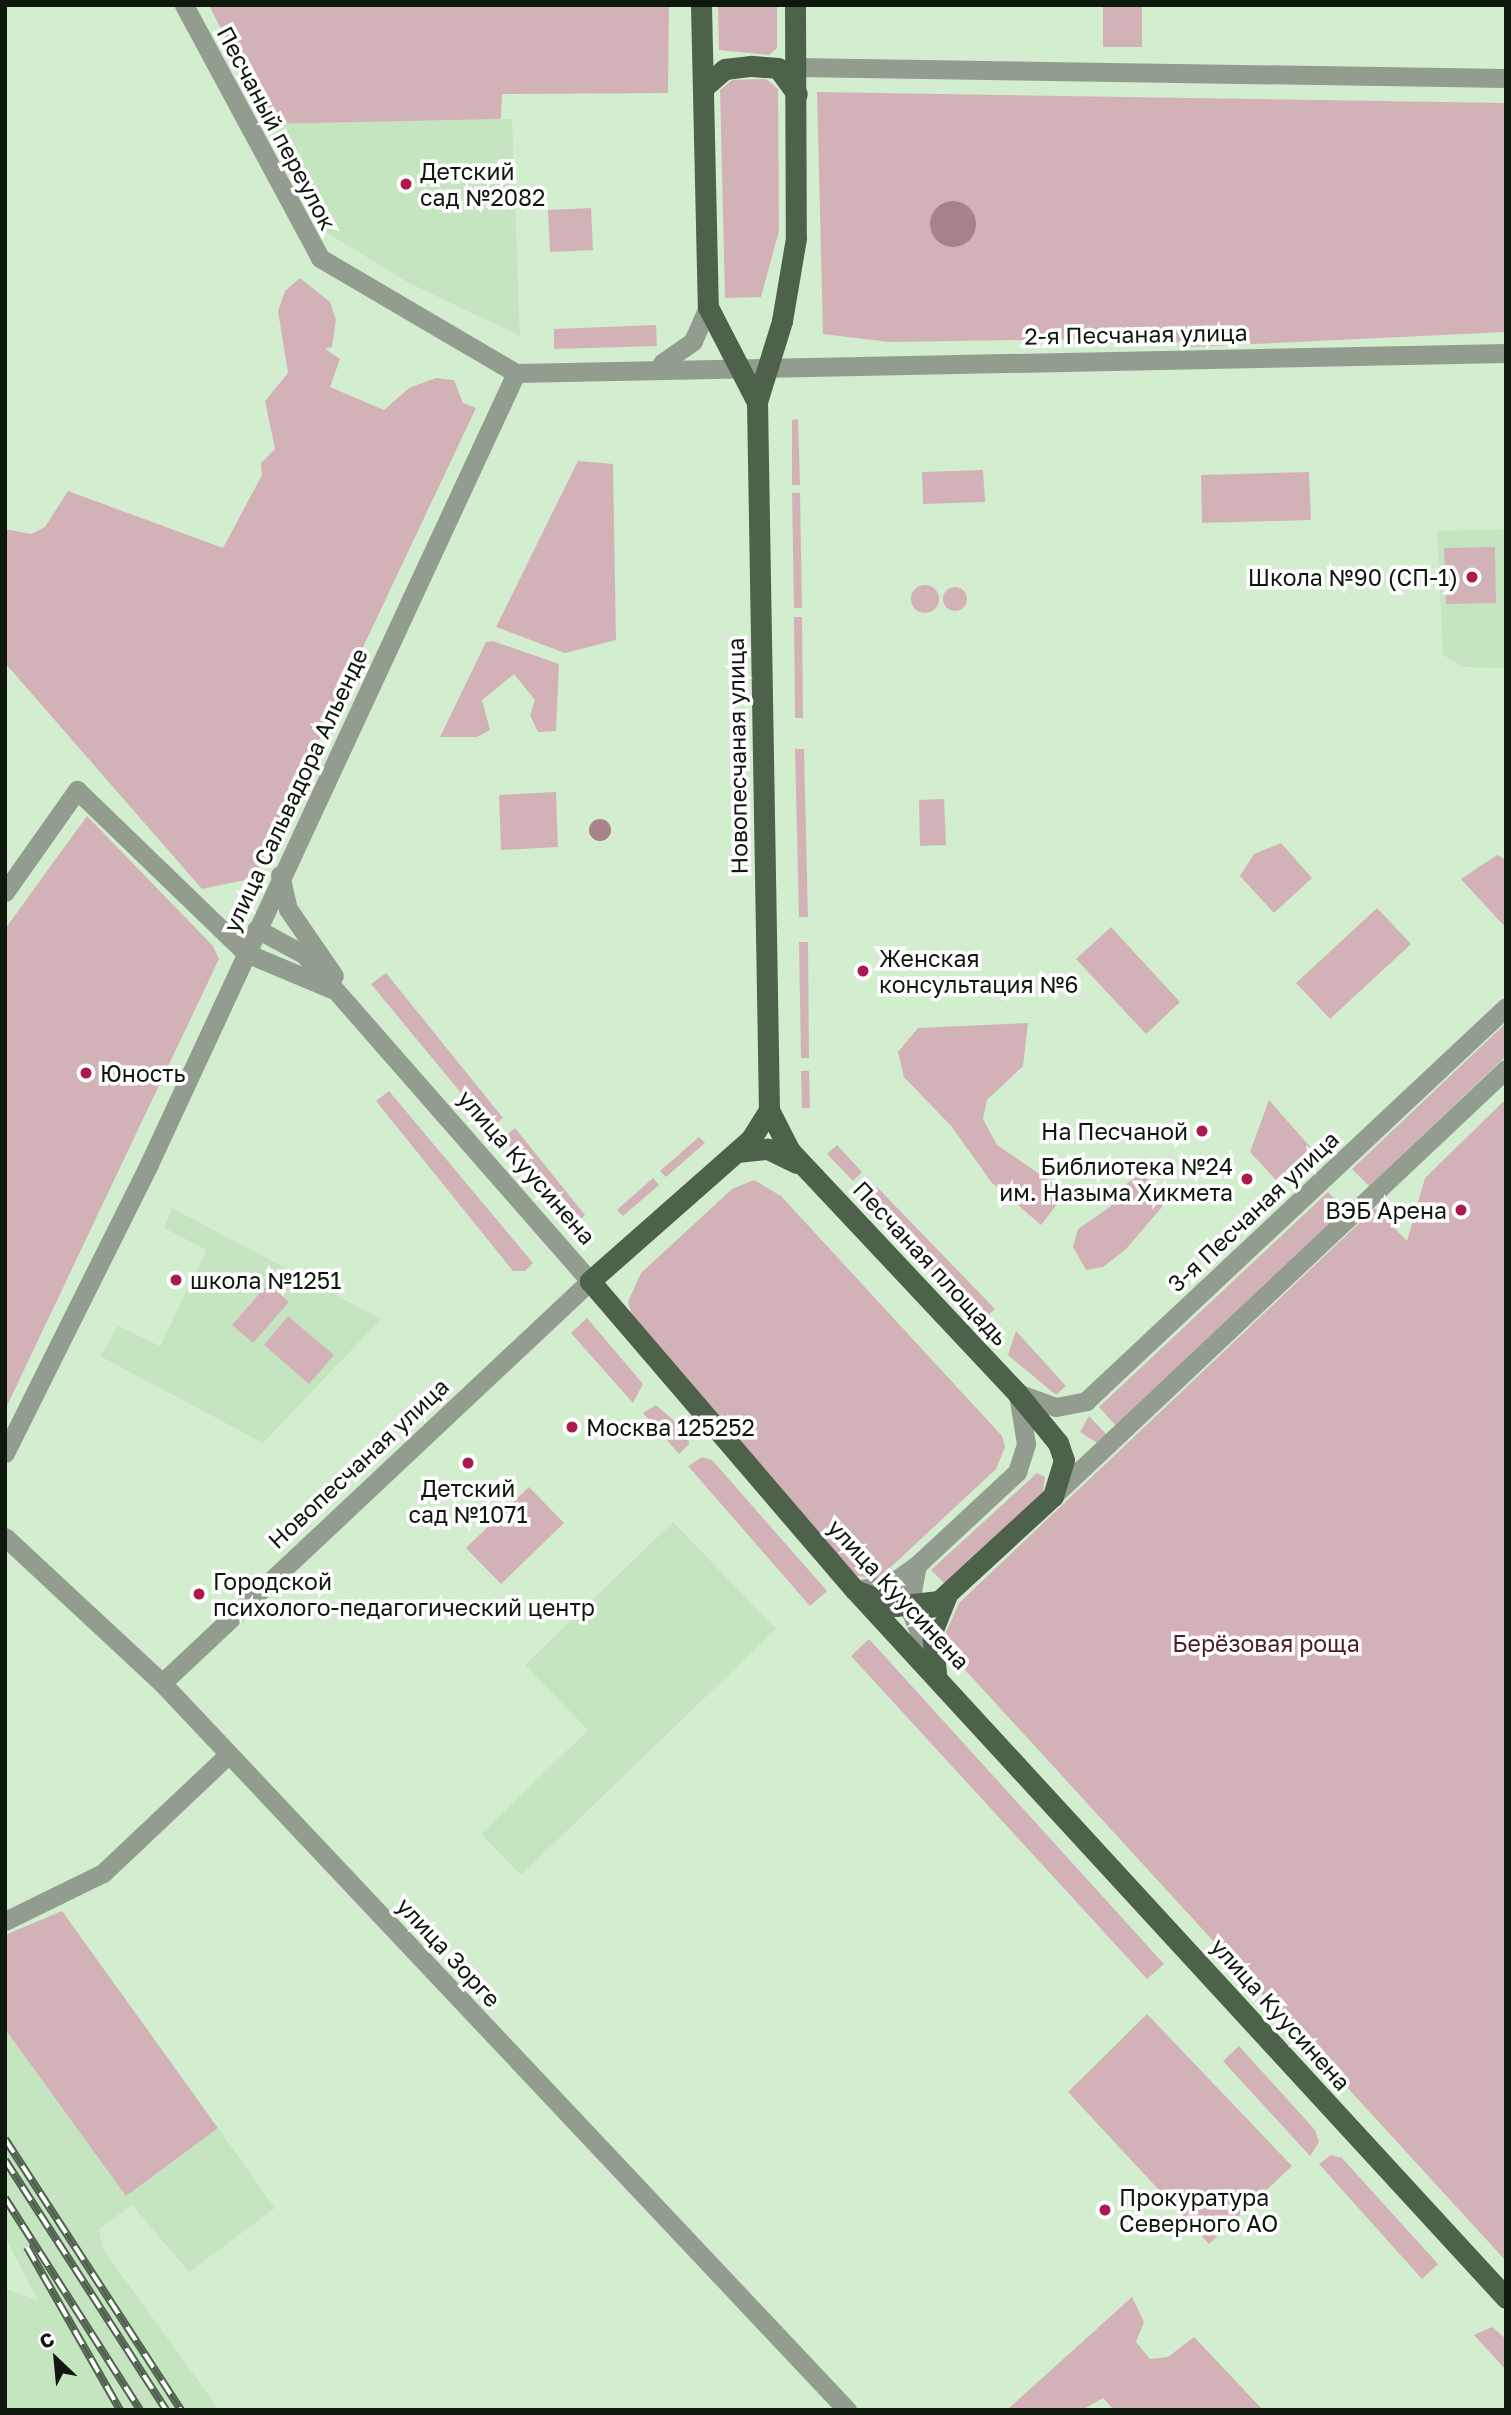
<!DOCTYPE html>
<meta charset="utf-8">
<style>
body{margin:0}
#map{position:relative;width:1511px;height:2415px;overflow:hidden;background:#d3eecf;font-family:"Golos Text",sans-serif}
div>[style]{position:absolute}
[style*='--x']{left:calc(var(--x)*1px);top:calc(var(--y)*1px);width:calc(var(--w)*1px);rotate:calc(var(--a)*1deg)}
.built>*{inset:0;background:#c5e5c0}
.green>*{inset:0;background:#d3b2b7}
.round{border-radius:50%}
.water>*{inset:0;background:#a78389}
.minor>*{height:19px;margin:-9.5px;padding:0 9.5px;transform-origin:9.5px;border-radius:9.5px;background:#929d90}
.major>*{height:21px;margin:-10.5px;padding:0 10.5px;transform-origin:10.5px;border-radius:10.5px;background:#4e614b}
.rail>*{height:8px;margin-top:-4px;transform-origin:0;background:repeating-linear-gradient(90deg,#fff 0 16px,#526250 0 32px);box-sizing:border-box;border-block:2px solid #526250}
.dots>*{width:19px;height:19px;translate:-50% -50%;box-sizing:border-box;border:4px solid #fff;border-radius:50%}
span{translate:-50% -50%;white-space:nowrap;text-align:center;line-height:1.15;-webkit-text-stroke:7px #fff;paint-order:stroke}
.street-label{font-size:23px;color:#0f180d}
.poi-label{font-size:23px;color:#0f180d}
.left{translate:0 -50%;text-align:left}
.right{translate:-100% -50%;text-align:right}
.park-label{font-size:23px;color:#4d1c28}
.frame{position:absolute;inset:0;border:7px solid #0f180d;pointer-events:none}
.north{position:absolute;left:21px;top:2324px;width:70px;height:70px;-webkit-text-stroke:5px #fff;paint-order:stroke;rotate:334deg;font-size:19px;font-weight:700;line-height:28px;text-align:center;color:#0f180d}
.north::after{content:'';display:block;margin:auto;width:24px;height:32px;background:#0f180d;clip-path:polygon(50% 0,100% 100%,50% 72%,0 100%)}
</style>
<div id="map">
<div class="built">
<i style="clip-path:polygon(512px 119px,520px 336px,409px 283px,321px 229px,269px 124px)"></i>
<i style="clip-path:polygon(1506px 529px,1506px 668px,1463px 667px,1443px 655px,1437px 531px)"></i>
<i style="clip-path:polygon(172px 1208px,381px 1319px,263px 1443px,100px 1356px,118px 1326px,160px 1346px,207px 1250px,164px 1228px)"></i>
<i style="clip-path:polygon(673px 1522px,776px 1629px,521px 1875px,481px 1834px,588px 1730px,525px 1665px)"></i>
<i style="clip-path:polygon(5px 2029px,126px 2195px,218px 2128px,275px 2208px,189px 2272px,132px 2205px,99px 2229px,103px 2249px,219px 2410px,5px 2410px,5px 2288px,38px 2301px,5px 2237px)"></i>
</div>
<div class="green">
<i style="clip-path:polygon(209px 5px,669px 5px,668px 93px,502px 94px,501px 119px,269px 124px)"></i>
<i style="clip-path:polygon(718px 5px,777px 5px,777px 48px,769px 55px,719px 50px)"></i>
<i style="clip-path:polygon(1103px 5px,1142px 5px,1142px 47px,1103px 47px)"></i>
<i style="clip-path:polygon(766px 79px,778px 89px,779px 231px,761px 297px,725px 298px,720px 90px,732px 80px)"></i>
<i style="clip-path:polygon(817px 92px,1506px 103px,1506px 332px,1192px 347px,1161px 338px,889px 342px,823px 334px)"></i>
<i style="clip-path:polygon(591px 208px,593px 250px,550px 252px,548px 210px)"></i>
<i style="clip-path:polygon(300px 278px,330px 302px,336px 320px,332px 347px,325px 349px,340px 359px,330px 387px,384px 410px,409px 388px,436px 378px,454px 380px,463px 403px,476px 408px,254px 878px,202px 889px,5px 663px,5px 529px,31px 534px,45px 527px,68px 491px,223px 548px,262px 475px,261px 463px,275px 449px,265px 401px,288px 373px,278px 311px,285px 291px)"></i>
<i style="clip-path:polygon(656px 325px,657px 346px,554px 349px,554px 329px)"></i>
<i style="clip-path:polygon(798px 419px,800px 485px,792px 485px,792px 420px)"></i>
<i style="clip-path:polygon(578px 461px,613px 464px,616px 640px,565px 653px,496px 627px)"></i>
<i style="clip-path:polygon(983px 470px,985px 502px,923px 504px,922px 472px)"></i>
<i style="clip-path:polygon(1309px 472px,1311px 520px,1202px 523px,1201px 475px)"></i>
<i style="clip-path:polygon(792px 493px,800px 493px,802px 608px,794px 608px)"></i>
<i style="clip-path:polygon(1495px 547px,1496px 603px,1446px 604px,1444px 548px)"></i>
<i class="round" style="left:911px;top:585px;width:28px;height:28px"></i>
<i class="round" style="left:943px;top:587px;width:24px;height:24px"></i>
<i style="clip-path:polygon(794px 617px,802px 617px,803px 718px,795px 718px)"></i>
<i style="clip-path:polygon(493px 641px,559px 664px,556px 731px,538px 732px,530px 715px,535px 700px,514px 674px,482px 700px,490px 730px,477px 737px,440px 737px,486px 642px)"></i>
<i style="clip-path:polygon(795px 749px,804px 749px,808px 917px,799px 917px)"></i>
<i style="clip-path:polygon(556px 792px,558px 847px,501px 850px,499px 795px)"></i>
<i style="clip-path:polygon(944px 799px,946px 845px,920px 846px,919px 800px)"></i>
<i style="clip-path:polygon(87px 816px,213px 946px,219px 959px,5px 1410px,5px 929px)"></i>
<i style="clip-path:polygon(1281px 843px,1312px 878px,1274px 913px,1240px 876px,1254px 854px)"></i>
<i style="clip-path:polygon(1497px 855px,1506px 860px,1506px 928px,1461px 879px)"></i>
<i style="clip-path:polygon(1377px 908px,1411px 944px,1330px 1019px,1296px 983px)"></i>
<i style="clip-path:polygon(1111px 927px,1180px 1002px,1146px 1034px,1076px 959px)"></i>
<i style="clip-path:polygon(799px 942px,808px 942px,809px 1058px,801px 1058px)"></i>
<i style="clip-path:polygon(386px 973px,503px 1118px,490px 1128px,371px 984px)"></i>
<i style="clip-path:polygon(1028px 1023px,1023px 1066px,987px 1100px,983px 1119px,997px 1145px,1057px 1186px,1058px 1203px,1041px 1225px,992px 1183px,952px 1127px,904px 1077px,898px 1052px,918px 1028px)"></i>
<i style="clip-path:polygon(1506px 1023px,1506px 1056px,1369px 1186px,1352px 1169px)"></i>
<i style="clip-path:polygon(801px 1071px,809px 1071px,810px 1108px,802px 1108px)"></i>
<i style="clip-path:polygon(389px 1091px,533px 1263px,525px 1271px,513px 1271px,376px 1101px)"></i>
<i style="clip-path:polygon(1506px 1099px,1506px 2261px,956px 1660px,946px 1632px,959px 1603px,1375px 1208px,1407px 1241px,1425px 1178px)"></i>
<i style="clip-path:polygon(1269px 1100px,1312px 1149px,1276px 1180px,1250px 1152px)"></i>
<i style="clip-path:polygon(515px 1128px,585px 1215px,574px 1225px,503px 1138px)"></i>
<i style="clip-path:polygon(699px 1137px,705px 1143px,666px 1177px,660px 1171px)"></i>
<i style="clip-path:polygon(837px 1145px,862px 1172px,853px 1181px,827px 1154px)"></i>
<i style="clip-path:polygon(1138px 1175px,1167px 1188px,1162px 1207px,1126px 1249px,1103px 1267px,1086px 1270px,1073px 1247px,1078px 1229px,1110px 1207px,1121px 1188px)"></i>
<i style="clip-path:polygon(653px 1178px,659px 1185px,623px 1216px,617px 1210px)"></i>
<i style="clip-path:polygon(754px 1180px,781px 1196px,1002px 1436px,1005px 1447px,996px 1469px,878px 1579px,851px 1575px,633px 1318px,628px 1302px,641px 1273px,732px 1189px)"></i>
<i style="clip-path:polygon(877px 1187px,995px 1309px,979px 1324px,868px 1196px)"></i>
<i style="clip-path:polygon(1328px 1192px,1345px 1210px,1117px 1427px,1099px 1407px)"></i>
<i style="clip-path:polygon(268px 1284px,289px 1302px,253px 1343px,232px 1325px)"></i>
<i style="clip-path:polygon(288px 1316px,334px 1355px,309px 1384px,264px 1345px)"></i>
<i style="clip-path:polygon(587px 1318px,643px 1384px,633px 1403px,571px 1333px)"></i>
<i style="clip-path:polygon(1016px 1331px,1066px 1386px,1056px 1395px,1008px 1355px)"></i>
<i style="clip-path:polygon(656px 1405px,687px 1432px,689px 1444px,679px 1454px,643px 1413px)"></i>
<i style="clip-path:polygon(1089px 1416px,1107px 1435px,1097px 1443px,1080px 1432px)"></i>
<i style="clip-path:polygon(702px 1457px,712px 1460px,827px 1591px,810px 1606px,688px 1466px)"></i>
<i style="clip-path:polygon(1037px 1473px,1045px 1477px,1043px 1492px,946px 1585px,931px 1570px)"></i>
<i style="clip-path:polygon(529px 1487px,564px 1523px,501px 1584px,466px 1548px)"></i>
<i style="clip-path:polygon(869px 1639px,1164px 1964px,1147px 1979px,851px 1656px)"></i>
<i style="clip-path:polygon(62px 1911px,218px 2128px,126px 2196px,5px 2029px,5px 1935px)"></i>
<i style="clip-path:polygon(1147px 2014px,1292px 2166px,1209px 2244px,1068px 2092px)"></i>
<i style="clip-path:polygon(1239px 2046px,1315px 2130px,1319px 2142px,1310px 2156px,1223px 2061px)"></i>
<i style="clip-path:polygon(1331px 2155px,1342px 2158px,1438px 2264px,1422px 2279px,1319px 2164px)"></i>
<i style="clip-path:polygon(1132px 2297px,1144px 2322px,1136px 2342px,1150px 2359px,1168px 2357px,1194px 2337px,1263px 2410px,1114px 2410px,1103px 2398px,1082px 2410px,1007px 2410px)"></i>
<i style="clip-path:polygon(1492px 2327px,1506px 2339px,1506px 2370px,1474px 2335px)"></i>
</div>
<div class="water">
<i class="round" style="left:930px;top:201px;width:46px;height:46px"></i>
<i class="round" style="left:589px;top:819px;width:22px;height:22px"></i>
</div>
<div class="minor">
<i style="--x:184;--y:5;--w:287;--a:61.7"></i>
<i style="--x:320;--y:258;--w:227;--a:30.4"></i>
<i style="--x:796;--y:67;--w:710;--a:0.89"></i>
<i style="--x:662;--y:363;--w:38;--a:-35"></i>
<i style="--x:693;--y:341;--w:37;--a:-66"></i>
<i style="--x:516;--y:373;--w:990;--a:-1.16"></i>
<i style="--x:280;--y:875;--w:35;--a:77"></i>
<i style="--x:288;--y:909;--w:81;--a:55.5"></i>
<i style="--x:5;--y:892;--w:125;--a:-54.8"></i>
<i style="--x:77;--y:790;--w:235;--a:44"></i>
<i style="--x:246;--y:953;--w:95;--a:22.8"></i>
<i style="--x:1017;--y:1393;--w:41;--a:19.7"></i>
<i style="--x:1056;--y:1407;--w:31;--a:-11"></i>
<i style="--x:1086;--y:1401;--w:576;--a:-43.17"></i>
<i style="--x:5;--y:1453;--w:323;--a:-63.5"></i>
<i style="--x:149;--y:1164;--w:872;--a:-65.11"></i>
<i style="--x:1053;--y:1496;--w:623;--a:-43.31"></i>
<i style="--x:5;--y:1537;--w:214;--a:42.9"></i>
<i style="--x:162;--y:1683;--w:999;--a:46.7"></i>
<i style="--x:917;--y:1565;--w:43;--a:100.8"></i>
<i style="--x:909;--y:1607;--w:67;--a:68"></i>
<i style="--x:855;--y:1590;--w:36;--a:-10"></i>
<i style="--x:890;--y:1584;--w:33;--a:-35"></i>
<i style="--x:917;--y:1565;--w:137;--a:-42.9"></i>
<i style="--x:1017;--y:1472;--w:29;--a:-72"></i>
<i style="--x:1026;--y:1444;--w:51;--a:-99.1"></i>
<i style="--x:162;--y:1683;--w:587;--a:-43.21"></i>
<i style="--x:590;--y:1281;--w:433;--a:-131.2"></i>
<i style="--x:305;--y:955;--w:55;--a:-151.6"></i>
<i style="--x:5;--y:1921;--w:109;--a:-26.1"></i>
<i style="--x:103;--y:1873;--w:173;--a:-43.4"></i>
</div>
<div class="major">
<i style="--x:701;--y:5;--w:302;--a:88.7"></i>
<i style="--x:708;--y:307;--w:107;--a:62.7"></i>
<i style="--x:795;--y:5;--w:233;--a:89.8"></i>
<i style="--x:796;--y:238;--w:84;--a:99.6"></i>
<i style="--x:782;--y:321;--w:85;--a:107.2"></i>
<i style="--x:757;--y:402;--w:708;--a:89.03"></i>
<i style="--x:769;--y:1110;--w:46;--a:62.9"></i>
<i style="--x:790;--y:1151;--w:332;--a:46.8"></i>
<i style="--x:1017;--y:1393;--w:65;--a:50.6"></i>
<i style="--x:1058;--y:1443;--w:18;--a:71"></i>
<i style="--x:1064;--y:1460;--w:38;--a:107"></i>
<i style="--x:1053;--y:1496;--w:155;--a:137.4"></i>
<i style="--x:939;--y:1601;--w:44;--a:173.5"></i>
<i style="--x:895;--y:1606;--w:43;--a:-158.2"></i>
<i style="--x:704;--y:87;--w:28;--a:-41"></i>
<i style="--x:725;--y:69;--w:26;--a:-7"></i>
<i style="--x:751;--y:66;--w:27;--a:4"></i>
<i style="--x:778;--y:68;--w:32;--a:54"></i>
<i style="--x:769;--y:1110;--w:34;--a:122"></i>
<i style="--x:751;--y:1139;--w:215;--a:138.6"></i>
<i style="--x:590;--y:1281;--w:407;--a:49.4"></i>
<i style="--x:855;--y:1590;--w:962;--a:47.4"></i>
<i style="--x:737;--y:1152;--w:31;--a:-6"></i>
<i style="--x:768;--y:1149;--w:32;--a:26"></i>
<i style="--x:936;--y:1673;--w:41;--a:-95.6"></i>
<i style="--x:932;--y:1632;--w:40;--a:-68"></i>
</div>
<div class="rail">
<i style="--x:5;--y:2139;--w:323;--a:57"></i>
<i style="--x:5;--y:2160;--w:297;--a:57.2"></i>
<i style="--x:5;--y:2198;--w:251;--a:57.5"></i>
<i style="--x:27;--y:2247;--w:188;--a:60.3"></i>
</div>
<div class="dots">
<i style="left:406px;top:184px;background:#ab194d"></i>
<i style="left:1472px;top:577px;background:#ab194d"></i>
<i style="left:863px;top:971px;background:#ab194d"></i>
<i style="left:86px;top:1073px;background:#ab194d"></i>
<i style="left:1202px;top:1131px;background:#ab194d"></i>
<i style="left:1247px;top:1179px;background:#ab194d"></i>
<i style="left:1461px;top:1210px;background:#ab194d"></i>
<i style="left:176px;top:1280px;background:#ab194d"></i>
<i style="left:572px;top:1427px;background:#ab194d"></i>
<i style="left:468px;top:1463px;background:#ab194d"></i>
<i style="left:199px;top:1594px;background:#ab194d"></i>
<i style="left:1105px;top:2210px;background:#ab194d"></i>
</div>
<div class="street-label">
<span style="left:277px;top:128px;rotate:62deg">Песчаный переулок</span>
<span style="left:1136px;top:334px;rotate:-1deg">2-я Песчаная улица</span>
<span style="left:737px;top:756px;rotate:-91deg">Новопесчаная улица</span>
<span style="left:295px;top:790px;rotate:-65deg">улица Сальвадора Альенде</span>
<span style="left:527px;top:1167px;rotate:49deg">улица Куусинена</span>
<span style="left:1253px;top:1211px;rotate:-43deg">3-я Песчаная улица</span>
<span style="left:931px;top:1263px;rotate:47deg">Песчаная площадь</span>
<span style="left:358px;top:1463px;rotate:-43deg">Новопесчаная улица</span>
<span style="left:899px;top:1594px;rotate:47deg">улица Куусинена</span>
<span style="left:449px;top:1952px;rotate:47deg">улица Зорге</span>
<span style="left:1281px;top:2014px;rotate:48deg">улица Куусинена</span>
</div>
<div class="poi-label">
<span class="left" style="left:420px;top:184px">Детский<br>сад №2082</span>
<span class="right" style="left:1458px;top:577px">Школа №90 (СП-1)</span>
<span class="left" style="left:879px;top:971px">Женская<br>консультация №6</span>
<span class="left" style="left:100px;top:1073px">Юность</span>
<span class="right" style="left:1188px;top:1131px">На Песчаной</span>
<span class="right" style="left:1233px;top:1179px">Библиотека №24<br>им. Назыма Хикмета</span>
<span class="right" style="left:1447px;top:1210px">ВЭБ Арена</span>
<span class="left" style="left:190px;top:1280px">школа №1251</span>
<span class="left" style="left:586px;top:1427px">Москва 125252</span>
<span style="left:468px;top:1501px">Детский<br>сад №1071</span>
<span class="left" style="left:213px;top:1594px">Городской<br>психолого-педагогический центр</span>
<span class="left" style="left:1119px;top:2210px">Прокуратура<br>Северного АО</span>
</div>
<div class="park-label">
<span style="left:1266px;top:1643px">Берёзовая роща</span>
</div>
<div class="frame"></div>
<div class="north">С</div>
</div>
